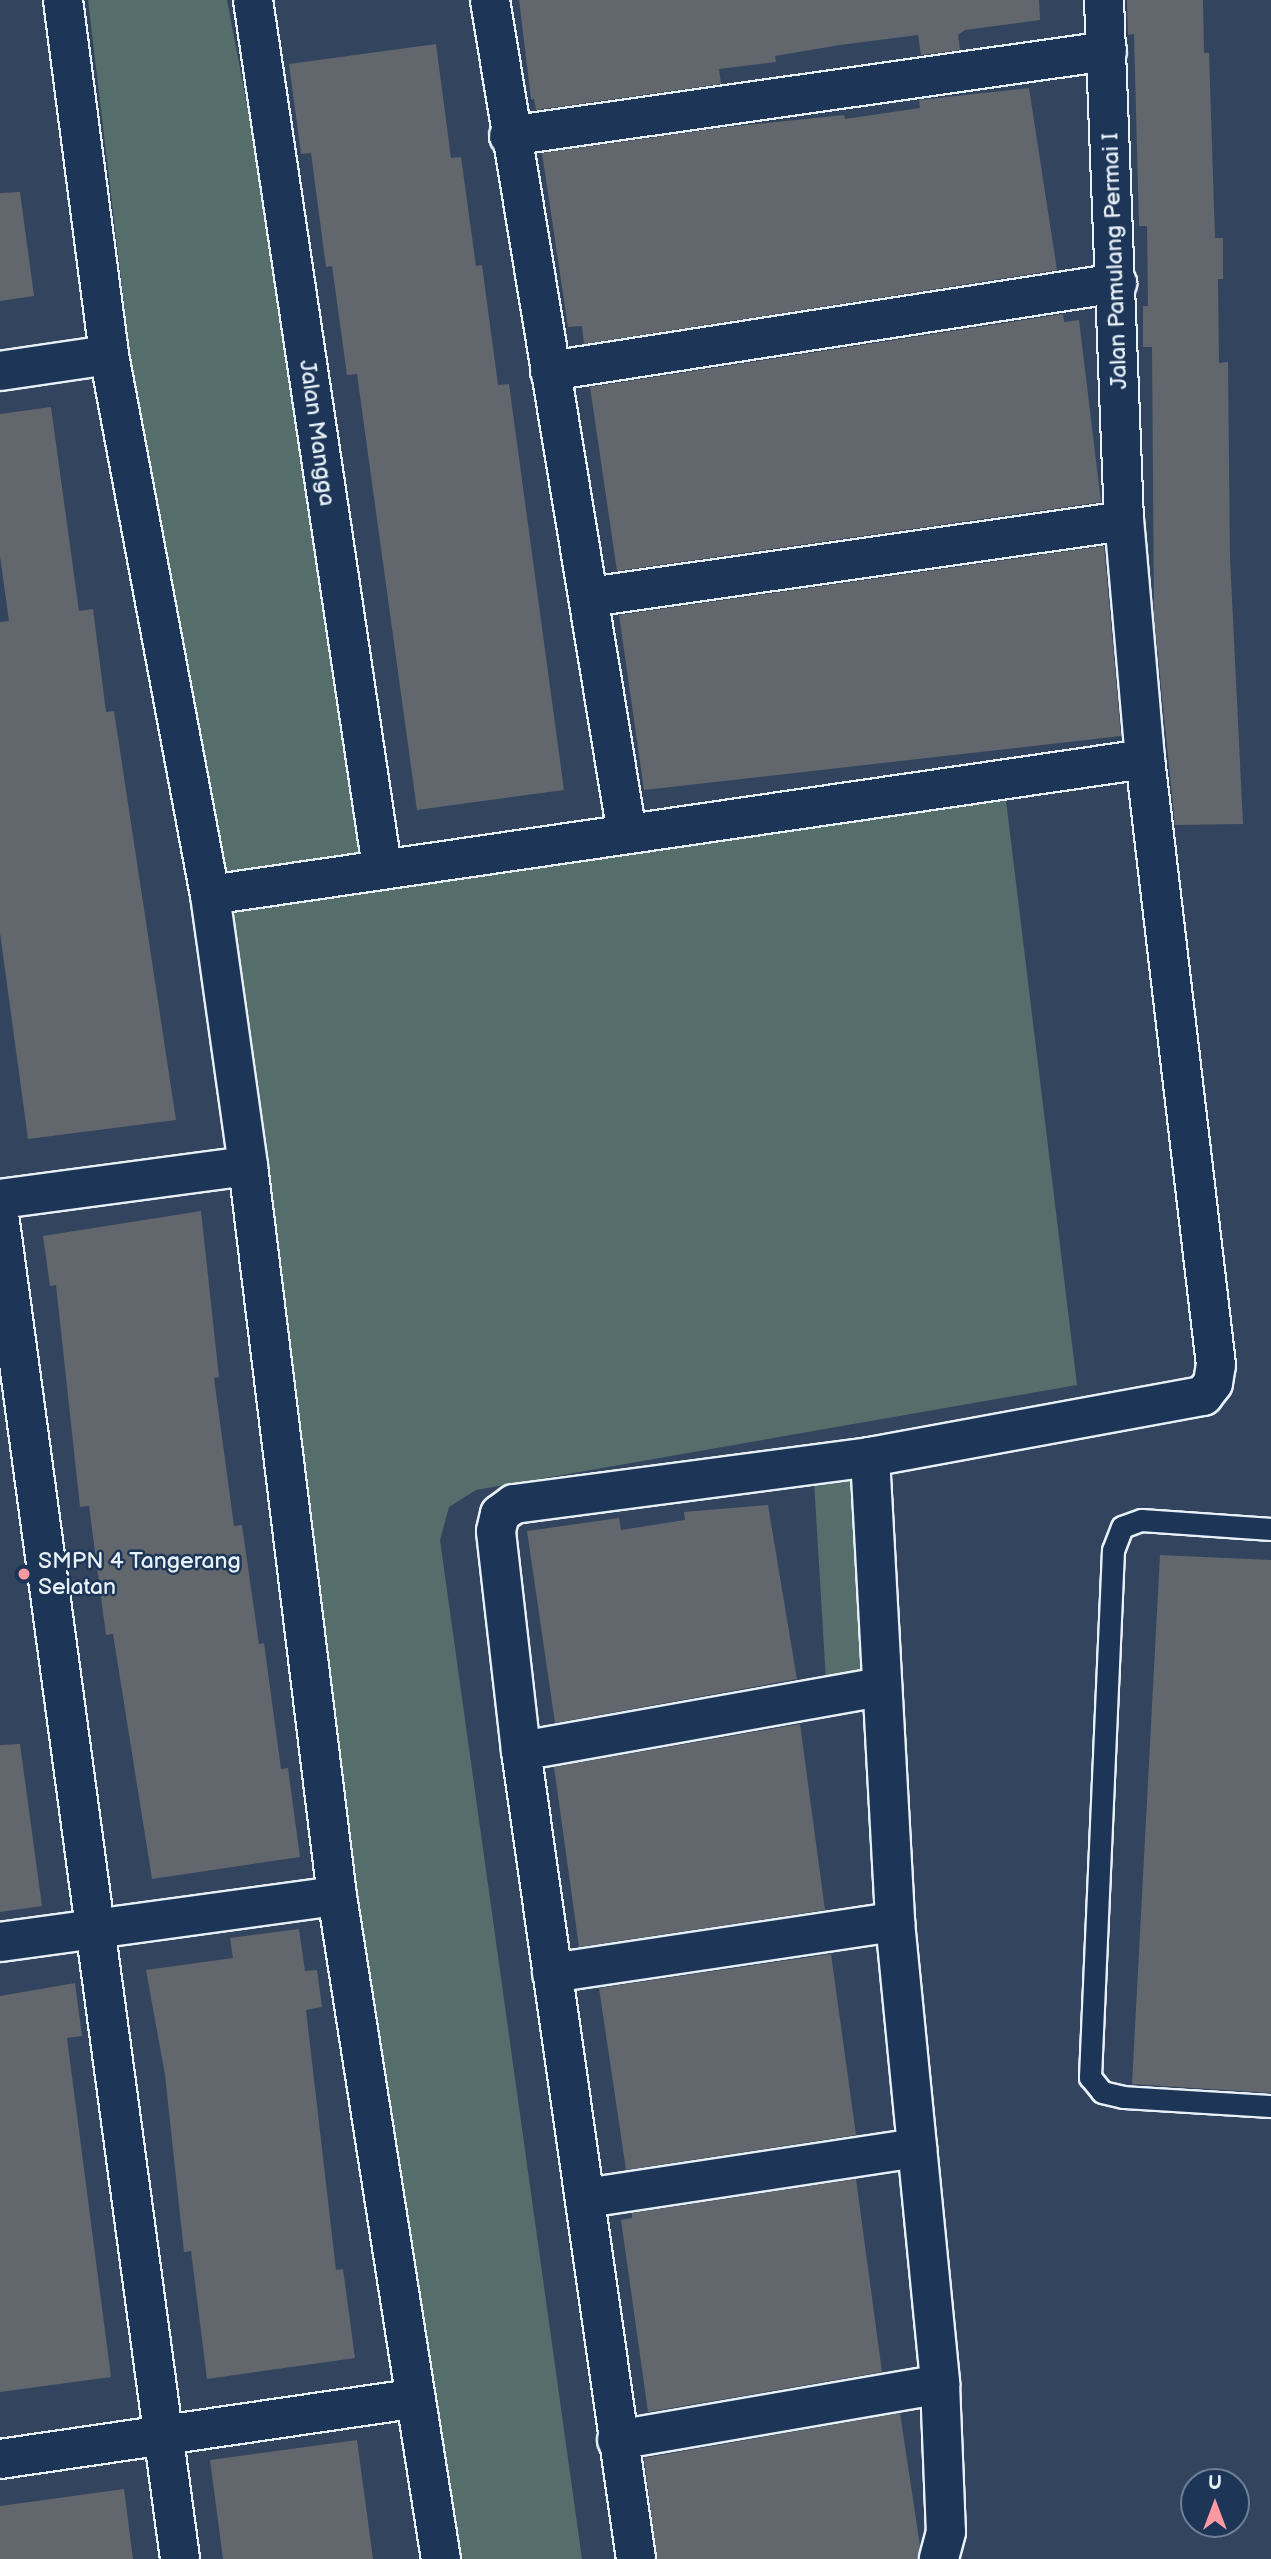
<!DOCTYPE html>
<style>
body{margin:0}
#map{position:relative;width:1271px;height:2559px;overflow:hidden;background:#32445e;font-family:"Balsamiq Sans",sans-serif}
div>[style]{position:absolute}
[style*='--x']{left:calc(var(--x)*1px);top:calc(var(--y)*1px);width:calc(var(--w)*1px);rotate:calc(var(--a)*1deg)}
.green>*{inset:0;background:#556e6b}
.building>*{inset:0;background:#62676d}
.roads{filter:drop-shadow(2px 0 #e8f1f8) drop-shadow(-2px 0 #e8f1f8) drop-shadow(0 2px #e8f1f8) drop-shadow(0 -2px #e8f1f8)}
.lane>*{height:21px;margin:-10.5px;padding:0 10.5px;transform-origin:10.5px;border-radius:10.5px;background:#1d3557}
.street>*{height:38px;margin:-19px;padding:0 19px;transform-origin:19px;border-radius:19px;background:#1d3557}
.secondary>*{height:38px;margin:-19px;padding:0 19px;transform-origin:19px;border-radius:19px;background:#1d3557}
.dots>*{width:19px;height:19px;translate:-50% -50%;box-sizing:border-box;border:4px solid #1d3557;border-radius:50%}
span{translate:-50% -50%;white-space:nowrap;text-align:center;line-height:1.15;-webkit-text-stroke:5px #1d3557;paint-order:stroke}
.street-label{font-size:23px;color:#e8f1f8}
.poi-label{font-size:23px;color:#e8f1f8}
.left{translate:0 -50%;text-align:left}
.north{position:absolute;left:1180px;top:2468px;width:70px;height:70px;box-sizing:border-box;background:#1d3557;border:2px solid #6e8097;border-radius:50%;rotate:0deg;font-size:19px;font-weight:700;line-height:28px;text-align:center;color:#e8f1f8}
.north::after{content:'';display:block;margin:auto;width:24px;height:32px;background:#ff9aa2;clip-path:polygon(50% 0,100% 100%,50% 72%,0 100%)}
</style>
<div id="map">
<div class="green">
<i style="clip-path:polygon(88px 0,227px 0,393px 873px,1004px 784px,1077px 1385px,476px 1490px,449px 1507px,440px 1540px,582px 2559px,457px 2559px,363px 1935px,267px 1181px,131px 363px)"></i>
<i style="clip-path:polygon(870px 1457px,880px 1687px,827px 1697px,813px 1465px)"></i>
</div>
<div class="building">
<i style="clip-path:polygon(519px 0,1039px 0,1040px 20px,965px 30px,958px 35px,960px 50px,921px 55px,918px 35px,840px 45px,775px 56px,776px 62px,719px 69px,721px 84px,536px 110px,534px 99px,531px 99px)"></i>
<i style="clip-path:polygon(1127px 0,1203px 0,1204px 53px,1209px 53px,1215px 238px,1223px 238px,1223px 279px,1218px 279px,1219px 363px,1228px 362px,1230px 558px,1243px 824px,1175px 825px,1154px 616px,1152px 347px,1143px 347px,1143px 306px,1148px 306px,1147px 226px,1139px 226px,1134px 34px,1128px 35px)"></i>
<i style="clip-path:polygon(436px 44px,451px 158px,461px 157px,476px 266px,482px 265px,498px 385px,509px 384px,564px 790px,417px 810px,357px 374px,347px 375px,332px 266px,326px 267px,311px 153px,301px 154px,289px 64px)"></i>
<i style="clip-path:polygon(1029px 88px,1057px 270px,584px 344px,582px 326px,568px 327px,542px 153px,727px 127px,844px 115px,845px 119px,920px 108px,919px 100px)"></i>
<i style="clip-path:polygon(20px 192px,34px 296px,0 301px,0 193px)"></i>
<i style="clip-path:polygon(1063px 314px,1064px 322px,1079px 320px,1101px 502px,617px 571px,590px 387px)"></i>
<i style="clip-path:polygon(51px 407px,79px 611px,93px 609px,106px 712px,114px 711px,176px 1120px,28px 1139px,0 933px,0 622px,9px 621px,0 556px,0 414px)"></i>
<i style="clip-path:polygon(1104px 546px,1121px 736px,644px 790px,619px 615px)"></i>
<i style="clip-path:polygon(201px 1211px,219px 1377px,214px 1378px,234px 1526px,242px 1525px,259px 1644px,264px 1643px,281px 1769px,288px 1768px,300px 1857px,152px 1879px,113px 1634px,106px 1635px,89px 1506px,80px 1507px,56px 1285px,50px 1286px,43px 1236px)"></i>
<i style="clip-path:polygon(768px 1505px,797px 1679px,555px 1723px,527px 1531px,619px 1518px,621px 1530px,685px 1520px,684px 1512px)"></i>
<i style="clip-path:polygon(1160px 1555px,1271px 1560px,1271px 2093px,1132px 2084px)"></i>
<i style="clip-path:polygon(800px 1724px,825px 1910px,579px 1947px,554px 1767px)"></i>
<i style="clip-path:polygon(20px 1744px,42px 1906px,0 1912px,0 1745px)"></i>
<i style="clip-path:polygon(299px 1929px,305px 1971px,317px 1970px,322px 2007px,306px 2010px,336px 2270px,343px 2269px,355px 2358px,207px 2379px,191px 2251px,184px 2252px,165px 2075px,146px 1970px,233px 1958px,230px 1938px)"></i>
<i style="clip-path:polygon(831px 1954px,856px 2135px,626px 2170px,599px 1988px)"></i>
<i style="clip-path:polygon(75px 1983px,82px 2036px,67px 2038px,111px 2377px,0 2392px,0 1996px)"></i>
<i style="clip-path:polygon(856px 2179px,882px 2372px,648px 2412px,621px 2220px,632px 2218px,632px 2213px)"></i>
<i style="clip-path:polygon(900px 2413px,920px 2546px,918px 2559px,657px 2559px,644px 2458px)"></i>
<i style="clip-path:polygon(357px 2440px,373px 2559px,223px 2559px,210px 2460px)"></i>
<i style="clip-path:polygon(124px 2489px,133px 2559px,0 2559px,0 2506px)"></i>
</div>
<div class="roads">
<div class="lane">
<i style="--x:1271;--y:1529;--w:130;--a:-176"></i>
<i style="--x:1141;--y:1520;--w:20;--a:160"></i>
<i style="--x:1122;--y:1527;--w:25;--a:111"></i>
<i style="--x:1113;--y:1550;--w:528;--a:92.5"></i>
<i style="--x:1090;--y:2077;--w:19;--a:51"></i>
<i style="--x:1102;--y:2092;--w:22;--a:13"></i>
<i style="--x:1123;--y:2097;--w:148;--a:3.5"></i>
</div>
<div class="street">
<i style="--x:253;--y:0;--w:877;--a:81.54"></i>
<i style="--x:490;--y:0;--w:845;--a:80.67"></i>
<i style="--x:509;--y:136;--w:604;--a:-8.09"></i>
<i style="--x:0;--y:371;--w:110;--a:-8.4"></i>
<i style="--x:550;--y:371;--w:574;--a:-8.82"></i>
<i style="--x:590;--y:597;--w:539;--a:-8.1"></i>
<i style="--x:210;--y:895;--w:945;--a:-8.28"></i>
<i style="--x:0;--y:1199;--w:250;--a:-7.6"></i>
<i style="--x:0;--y:1222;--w:1349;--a:82.33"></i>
<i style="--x:870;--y:1457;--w:466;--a:86.9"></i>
<i style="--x:895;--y:1922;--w:464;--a:84.4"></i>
<i style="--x:940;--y:2384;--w:148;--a:87.7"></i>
<i style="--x:946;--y:2532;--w:28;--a:105"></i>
<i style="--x:521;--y:1751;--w:365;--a:-10.1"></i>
<i style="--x:0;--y:1942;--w:340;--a:-7.8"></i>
<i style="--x:552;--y:1973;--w:347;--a:-8.5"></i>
<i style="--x:586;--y:2198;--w:335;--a:-8.6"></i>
<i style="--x:617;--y:2440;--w:328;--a:-9.8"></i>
<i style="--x:0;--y:2459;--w:420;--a:-8.3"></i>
<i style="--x:636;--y:2559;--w:816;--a:-98.1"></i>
<i style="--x:521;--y:1751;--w:221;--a:-96.5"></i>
<i style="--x:496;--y:1531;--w:17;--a:-77"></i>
<i style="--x:500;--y:1514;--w:17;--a:-36"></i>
<i style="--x:514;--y:1504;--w:359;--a:-7.5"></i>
<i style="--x:870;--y:1457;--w:339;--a:-10.4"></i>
<i style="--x:1203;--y:1396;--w:16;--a:-52"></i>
<i style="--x:1213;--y:1383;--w:18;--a:-81"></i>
<i style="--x:1216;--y:1365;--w:610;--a:-96.68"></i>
<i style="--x:1145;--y:759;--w:239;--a:-95"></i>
<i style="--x:1124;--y:521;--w:521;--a:-92.2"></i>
</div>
<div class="secondary">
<i style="--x:63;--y:0;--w:358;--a:82.6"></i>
<i style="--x:109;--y:355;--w:549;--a:79.41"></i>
<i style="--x:210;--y:895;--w:274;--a:82"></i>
<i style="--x:248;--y:1166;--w:735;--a:83.05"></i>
<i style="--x:337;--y:1896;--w:671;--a:81.09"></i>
</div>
</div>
<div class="dots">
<i style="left:24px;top:1574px;background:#ff9aa2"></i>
</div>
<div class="street-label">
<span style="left:1115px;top:261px;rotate:-92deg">Jalan Pamulang Permai I</span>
<span style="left:317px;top:433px;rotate:82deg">Jalan Mangga</span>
</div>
<div class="poi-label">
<span class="left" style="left:38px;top:1574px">SMPN 4 Tangerang<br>Selatan</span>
</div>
<div class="north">U</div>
</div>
